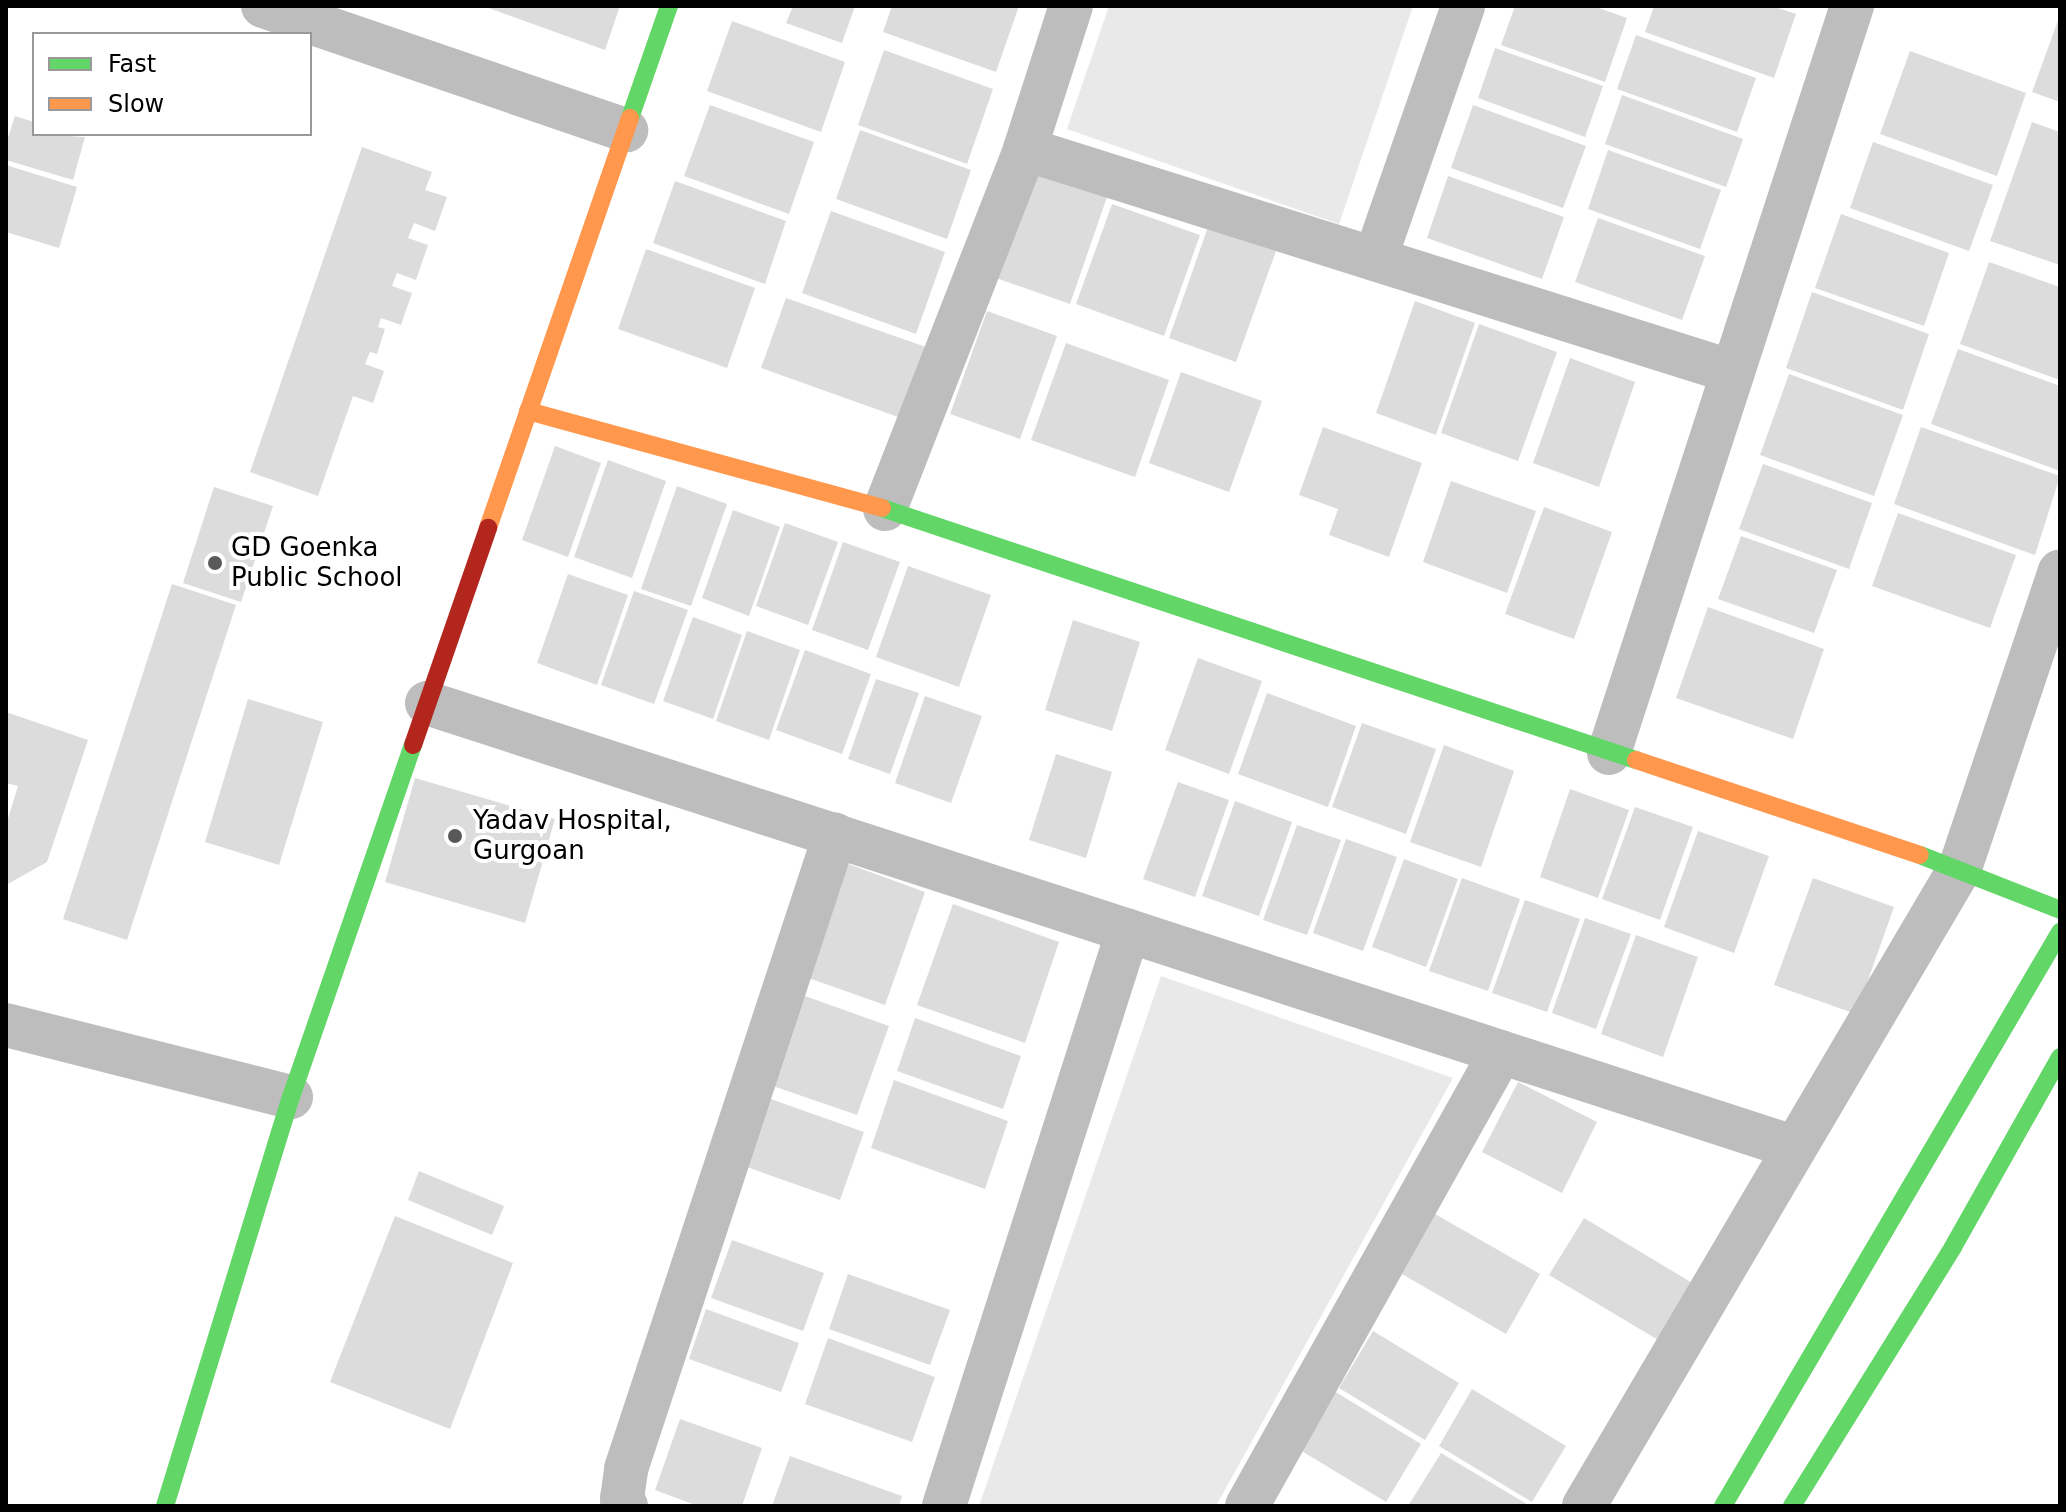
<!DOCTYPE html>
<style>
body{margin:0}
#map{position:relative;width:2066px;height:1512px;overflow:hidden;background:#fff;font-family:"DejaVu Sans",sans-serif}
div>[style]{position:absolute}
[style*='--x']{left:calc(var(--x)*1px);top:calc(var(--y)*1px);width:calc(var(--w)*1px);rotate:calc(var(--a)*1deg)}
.green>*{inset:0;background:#e9e9e9}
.building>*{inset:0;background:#dcdcdc}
.street>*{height:44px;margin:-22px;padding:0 22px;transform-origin:22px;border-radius:22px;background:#bdbdbd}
.fast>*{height:18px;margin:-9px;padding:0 9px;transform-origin:9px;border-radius:9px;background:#63d668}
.slow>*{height:18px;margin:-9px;padding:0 9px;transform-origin:9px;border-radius:9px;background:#ff974d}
.jam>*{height:18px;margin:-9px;padding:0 9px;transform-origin:9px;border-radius:9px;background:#b3261e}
.dots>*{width:22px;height:22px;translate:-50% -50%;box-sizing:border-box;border:4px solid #fff;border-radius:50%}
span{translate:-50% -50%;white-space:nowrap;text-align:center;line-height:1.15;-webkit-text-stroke:8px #fff;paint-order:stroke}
.poi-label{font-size:26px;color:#000}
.left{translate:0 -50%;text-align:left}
.frame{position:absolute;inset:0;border:8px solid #000;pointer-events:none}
.legend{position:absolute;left:32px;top:32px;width:280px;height:104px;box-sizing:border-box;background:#fff;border:2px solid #999;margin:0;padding:10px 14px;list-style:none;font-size:24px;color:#000}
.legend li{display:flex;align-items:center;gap:16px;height:40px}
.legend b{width:40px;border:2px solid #999}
</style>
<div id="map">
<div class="green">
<i style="clip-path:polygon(1109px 6px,1413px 6px,1339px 224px,1067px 129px)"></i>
<i style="clip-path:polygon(1161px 976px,1453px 1078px,1216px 1506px,979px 1506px)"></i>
</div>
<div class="building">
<i style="clip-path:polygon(483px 6px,620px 6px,605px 50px)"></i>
<i style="clip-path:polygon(793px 6px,855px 6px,842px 43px,786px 23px)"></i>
<i style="clip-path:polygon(892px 6px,1019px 6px,996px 72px,883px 32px)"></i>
<i style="clip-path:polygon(1515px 6px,1593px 6px,1627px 18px,1605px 82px,1501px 45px)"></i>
<i style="clip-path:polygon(1654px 6px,1772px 6px,1796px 14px,1774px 78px,1645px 32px)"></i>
<i style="clip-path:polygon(2060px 15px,2060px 102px,2032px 92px)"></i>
<i style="clip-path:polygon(732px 21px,845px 62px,821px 132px,707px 91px)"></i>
<i style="clip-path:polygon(1636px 35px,1756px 78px,1737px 132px,1617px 89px)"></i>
<i style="clip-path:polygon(1495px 48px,1603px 86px,1585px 137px,1478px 98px)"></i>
<i style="clip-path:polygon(884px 50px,993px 89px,967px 164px,858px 125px)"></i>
<i style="clip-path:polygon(1910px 51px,2026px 93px,1997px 176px,1880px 134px)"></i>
<i style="clip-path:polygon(1622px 95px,1743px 139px,1726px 187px,1605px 144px)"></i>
<i style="clip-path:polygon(710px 105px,814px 142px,789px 214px,684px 176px)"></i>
<i style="clip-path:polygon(1473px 105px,1586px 146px,1563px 208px,1451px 168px)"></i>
<i style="clip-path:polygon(15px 116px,34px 122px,34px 134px,85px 137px,73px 180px,6px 160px,6px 144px)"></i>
<i style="clip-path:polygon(2032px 122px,2060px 132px,2060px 265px,1990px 241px)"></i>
<i style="clip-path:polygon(860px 130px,971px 170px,947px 239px,836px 199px)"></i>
<i style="clip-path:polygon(1873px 142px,1993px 185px,1969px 251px,1850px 208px)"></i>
<i style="clip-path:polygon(362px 147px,432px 172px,425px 190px,447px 197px,435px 231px,414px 223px,408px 238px,428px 245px,416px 280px,397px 273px,392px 286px,412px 293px,401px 325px,381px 318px,378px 327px,385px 329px,377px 354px,370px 352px,365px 364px,384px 371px,373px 403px,353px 396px,318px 496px,250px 472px)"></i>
<i style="clip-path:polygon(1608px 150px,1721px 190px,1700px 249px,1588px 209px)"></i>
<i style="clip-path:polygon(6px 165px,77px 187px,59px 248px,6px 232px)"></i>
<i style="clip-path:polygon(1033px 171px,1107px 197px,1070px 304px,996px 278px)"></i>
<i style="clip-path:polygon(1448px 176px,1564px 217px,1542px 279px,1427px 238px)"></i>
<i style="clip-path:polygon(675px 181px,786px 221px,765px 284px,653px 243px)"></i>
<i style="clip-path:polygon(1112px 204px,1200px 235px,1164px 336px,1076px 304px)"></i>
<i style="clip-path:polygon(831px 211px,945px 252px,916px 334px,802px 293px)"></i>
<i style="clip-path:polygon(1841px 214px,1949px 253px,1924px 326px,1815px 288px)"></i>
<i style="clip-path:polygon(1598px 218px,1705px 256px,1682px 320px,1575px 282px)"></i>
<i style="clip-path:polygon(1208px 227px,1276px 251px,1236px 362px,1169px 338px)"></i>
<i style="clip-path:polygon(646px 249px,755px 288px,727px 368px,618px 329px)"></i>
<i style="clip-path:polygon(1989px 262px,2060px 287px,2060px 380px,1960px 344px)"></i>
<i style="clip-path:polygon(1812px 292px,1929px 334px,1903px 410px,1786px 368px)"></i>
<i style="clip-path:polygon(786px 298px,926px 347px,901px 418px,761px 368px)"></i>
<i style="clip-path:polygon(1415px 301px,1475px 323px,1436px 435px,1376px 413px)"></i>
<i style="clip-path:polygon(987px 311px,1057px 336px,1020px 439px,950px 414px)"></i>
<i style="clip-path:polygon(1479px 324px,1557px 352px,1518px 461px,1441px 433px)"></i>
<i style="clip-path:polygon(1066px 343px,1169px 380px,1135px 477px,1031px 440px)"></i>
<i style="clip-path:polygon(1958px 349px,2060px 386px,2060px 471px,1931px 424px)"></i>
<i style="clip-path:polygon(1570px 358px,1635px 382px,1599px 487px,1533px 463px)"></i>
<i style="clip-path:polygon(1181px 372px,1262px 401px,1229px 492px,1149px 463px)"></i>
<i style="clip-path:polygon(1789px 374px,1903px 415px,1874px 496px,1760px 455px)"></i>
<i style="clip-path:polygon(1323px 427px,1422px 463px,1389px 557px,1329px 535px,1338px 509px,1299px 495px)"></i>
<i style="clip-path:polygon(1921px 427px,2060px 476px,2035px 555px,1894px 504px)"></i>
<i style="clip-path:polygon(555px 446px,601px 463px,568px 557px,522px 540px)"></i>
<i style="clip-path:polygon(608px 460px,666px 481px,632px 578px,574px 557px)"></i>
<i style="clip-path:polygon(1763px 464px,1872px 503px,1849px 569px,1739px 529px)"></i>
<i style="clip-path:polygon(1451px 481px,1536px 511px,1507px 593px,1423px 562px)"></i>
<i style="clip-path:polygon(677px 486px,727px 504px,691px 606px,641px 589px)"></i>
<i style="clip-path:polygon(214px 487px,273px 506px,241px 602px,183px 583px)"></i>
<i style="clip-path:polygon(1544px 507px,1612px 532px,1574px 639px,1505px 614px)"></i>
<i style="clip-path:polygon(733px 510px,780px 527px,749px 616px,702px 598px)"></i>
<i style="clip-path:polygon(1898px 513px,2016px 555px,1990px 628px,1872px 586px)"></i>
<i style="clip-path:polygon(785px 523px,838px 542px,808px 625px,756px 606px)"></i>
<i style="clip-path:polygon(1741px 536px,1837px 570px,1814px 633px,1718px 599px)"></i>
<i style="clip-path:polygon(843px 542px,900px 562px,868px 650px,812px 630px)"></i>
<i style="clip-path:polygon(908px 566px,991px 595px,959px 687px,876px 657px)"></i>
<i style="clip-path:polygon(568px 574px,628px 595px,597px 685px,537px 663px)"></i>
<i style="clip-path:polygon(172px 584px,236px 605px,127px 940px,63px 919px)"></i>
<i style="clip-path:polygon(634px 591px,688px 610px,654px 704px,601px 685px)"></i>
<i style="clip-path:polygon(1708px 607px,1824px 649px,1793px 739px,1676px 698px)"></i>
<i style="clip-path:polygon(693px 617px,742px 635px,713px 719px,663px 701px)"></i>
<i style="clip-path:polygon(1073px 620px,1140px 642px,1112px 731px,1045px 710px)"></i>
<i style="clip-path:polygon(747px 631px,800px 650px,769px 740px,716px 721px)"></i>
<i style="clip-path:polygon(805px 650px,871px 674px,842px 754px,776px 730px)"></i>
<i style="clip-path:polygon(1198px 658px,1262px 681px,1229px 774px,1165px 750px)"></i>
<i style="clip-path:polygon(876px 679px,919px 693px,890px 774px,848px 759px)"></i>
<i style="clip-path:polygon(1267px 693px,1356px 726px,1328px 807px,1238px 774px)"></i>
<i style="clip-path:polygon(925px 696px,982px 716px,951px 803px,895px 783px)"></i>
<i style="clip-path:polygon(248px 699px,323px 722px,279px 865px,205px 842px)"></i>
<i style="clip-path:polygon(6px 712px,88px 740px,47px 862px,6px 885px,6px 825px,18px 786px,6px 783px)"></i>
<i style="clip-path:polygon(1362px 723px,1436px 749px,1406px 834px,1332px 807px)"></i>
<i style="clip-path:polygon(1444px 745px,1514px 771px,1481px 867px,1410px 842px)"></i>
<i style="clip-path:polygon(1056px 754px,1112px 772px,1086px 858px,1029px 840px)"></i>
<i style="clip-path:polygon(415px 778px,555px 819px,525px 923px,385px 882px)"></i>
<i style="clip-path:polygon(1178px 782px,1229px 800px,1195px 897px,1143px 879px)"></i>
<i style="clip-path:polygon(1570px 789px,1629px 810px,1598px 898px,1540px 877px)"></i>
<i style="clip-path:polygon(1235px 801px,1292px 822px,1259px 916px,1202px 896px)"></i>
<i style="clip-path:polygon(1635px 807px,1693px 827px,1660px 920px,1602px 899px)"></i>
<i style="clip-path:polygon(1297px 825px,1341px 840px,1307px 935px,1263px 920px)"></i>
<i style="clip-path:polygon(1698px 831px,1769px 856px,1734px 953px,1664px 927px)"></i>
<i style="clip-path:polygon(1346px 839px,1397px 857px,1363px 951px,1313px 933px)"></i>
<i style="clip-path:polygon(1404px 859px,1458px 879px,1426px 967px,1372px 947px)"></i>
<i style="clip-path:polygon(840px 861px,925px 892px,885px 1005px,800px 975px)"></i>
<i style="clip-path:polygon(1462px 878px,1520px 899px,1488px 991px,1429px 971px)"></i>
<i style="clip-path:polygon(1813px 878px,1894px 907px,1856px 1014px,1774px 985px)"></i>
<i style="clip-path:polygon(1525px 900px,1580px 919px,1547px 1012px,1492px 993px)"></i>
<i style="clip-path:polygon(953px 904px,1059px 942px,1025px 1043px,917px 1005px)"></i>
<i style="clip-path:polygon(1585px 918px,1631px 934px,1596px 1029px,1552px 1013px)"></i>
<i style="clip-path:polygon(1636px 935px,1698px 957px,1663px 1057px,1601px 1034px)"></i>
<i style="clip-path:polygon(805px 996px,889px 1026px,857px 1115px,773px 1086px)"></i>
<i style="clip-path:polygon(915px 1018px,1021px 1056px,1003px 1109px,897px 1071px)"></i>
<i style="clip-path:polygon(894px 1080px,1008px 1121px,985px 1189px,871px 1148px)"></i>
<i style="clip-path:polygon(1518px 1082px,1597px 1122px,1562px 1193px,1482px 1152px)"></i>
<i style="clip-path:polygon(768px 1098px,864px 1132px,840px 1200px,744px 1166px)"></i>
<i style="clip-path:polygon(419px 1171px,504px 1206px,492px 1235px,408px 1200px)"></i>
<i style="clip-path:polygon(1435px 1214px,1540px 1274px,1506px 1334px,1402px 1274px)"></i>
<i style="clip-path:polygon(395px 1216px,513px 1263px,450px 1429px,330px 1382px)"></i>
<i style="clip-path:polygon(1584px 1218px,1694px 1284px,1660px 1341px,1549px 1275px)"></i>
<i style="clip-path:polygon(732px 1240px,824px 1273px,803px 1331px,711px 1298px)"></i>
<i style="clip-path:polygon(848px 1274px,950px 1310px,930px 1365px,829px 1329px)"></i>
<i style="clip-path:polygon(706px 1309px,799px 1343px,781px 1392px,689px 1359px)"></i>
<i style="clip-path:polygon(1373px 1331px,1459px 1383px,1425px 1440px,1339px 1388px)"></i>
<i style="clip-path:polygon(828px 1338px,935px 1377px,912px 1442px,805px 1404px)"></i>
<i style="clip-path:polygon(1472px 1389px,1566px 1446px,1532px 1502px,1439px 1446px)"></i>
<i style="clip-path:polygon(1334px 1391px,1421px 1444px,1386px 1502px,1300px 1450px)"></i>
<i style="clip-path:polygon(680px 1419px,762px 1448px,742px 1506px,698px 1506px,655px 1490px)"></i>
<i style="clip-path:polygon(1441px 1453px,1530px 1506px,1408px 1506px)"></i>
<i style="clip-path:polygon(790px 1456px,902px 1496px,899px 1506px,772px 1506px)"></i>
</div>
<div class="street">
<i style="--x:263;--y:6;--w:384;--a:18.9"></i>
<i style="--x:1025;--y:149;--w:742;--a:17.48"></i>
<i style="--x:1375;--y:259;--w:268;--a:-70.8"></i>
<i style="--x:885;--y:509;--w:386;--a:-68.7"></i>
<i style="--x:1025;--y:149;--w:150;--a:-72.2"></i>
<i style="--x:427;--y:703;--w:1436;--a:18.01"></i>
<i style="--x:1609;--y:753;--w:786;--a:-71.98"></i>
<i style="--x:6;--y:1025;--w:294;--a:14.2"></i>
<i style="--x:626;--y:1506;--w:8;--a:-120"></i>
<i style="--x:622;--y:1499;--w:30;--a:-82"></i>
<i style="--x:626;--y:1469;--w:668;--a:-71.76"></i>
<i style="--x:944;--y:1506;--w:604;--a:-72.26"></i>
<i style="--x:1247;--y:1506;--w:520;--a:-60.77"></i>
<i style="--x:1584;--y:1506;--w:741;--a:-59.49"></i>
<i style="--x:1960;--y:868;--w:313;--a:-71.4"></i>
</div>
<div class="fast">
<i style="--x:630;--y:118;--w:119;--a:-70.8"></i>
<i style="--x:882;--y:508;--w:795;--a:18.48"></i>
<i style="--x:1920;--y:855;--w:150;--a:21.4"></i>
<i style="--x:165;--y:1506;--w:428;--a:-72.9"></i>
<i style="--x:291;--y:1097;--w:373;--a:-70.9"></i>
<i style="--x:1723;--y:1506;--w:666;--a:-59.58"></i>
<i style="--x:1792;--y:1506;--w:305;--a:-58.1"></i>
<i style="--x:1953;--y:1247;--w:218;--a:-60.6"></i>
</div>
<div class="slow">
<i style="--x:528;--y:411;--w:367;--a:15.3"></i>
<i style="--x:488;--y:528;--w:434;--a:-70.9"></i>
<i style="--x:1636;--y:760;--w:299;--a:18.5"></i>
</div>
<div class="jam">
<i style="--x:413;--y:745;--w:230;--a:-70.9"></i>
</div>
<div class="dots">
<i style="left:215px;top:563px;background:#595959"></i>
<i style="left:455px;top:836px;background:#595959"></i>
</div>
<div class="poi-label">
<span class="left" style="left:231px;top:563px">GD Goenka<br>Public School</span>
<span class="left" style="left:473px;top:836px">Yadav Hospital,<br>Gurgoan</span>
</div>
<div class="frame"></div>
<ul class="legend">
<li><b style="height:10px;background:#63d668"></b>Fast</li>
<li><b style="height:10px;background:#ff974d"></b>Slow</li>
</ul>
</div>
